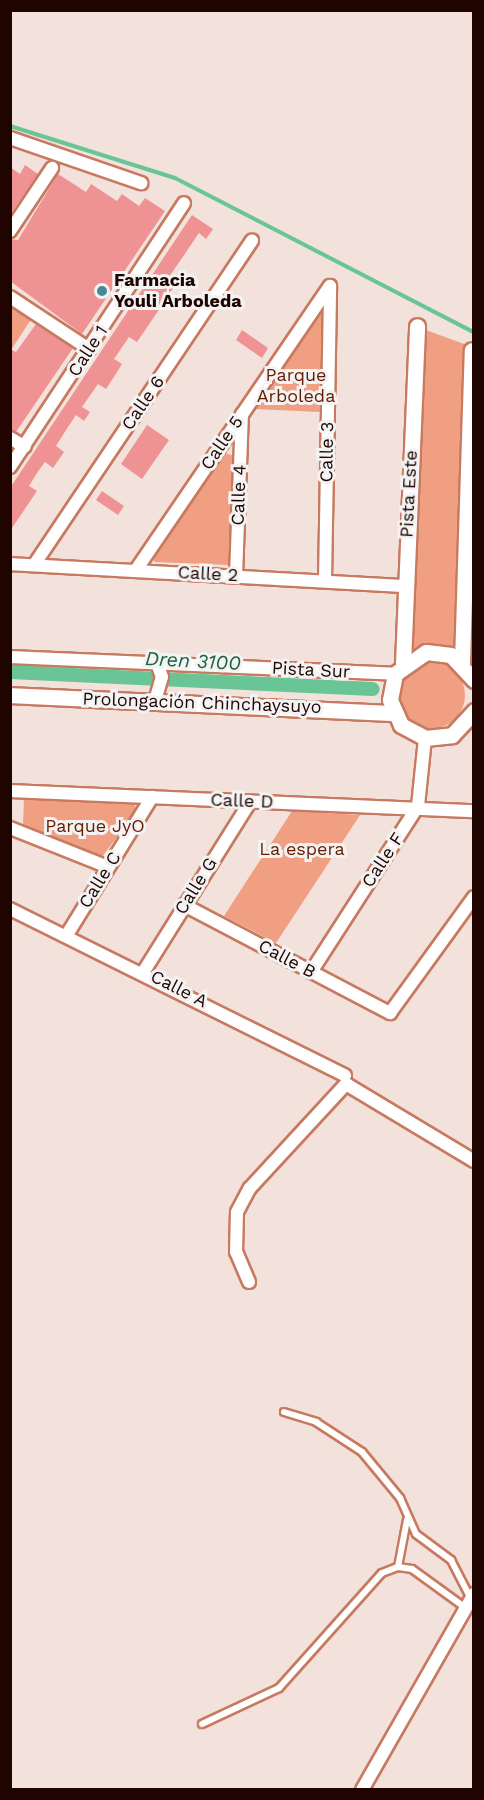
<!DOCTYPE html>
<meta charset="utf-8">
<style>
body{margin:0}
#map{position:relative;width:484px;height:1800px;overflow:hidden;background:#f3e1db;font-family:"Work Sans",sans-serif}
div>[style]{position:absolute}
[style*='--x']{left:calc(var(--x)*1px);top:calc(var(--y)*1px);width:calc(var(--w)*1px);rotate:calc(var(--a)*1deg)}
.green>*{inset:0;background:#f19f83}
.round{border-radius:50%}
.stream>*{height:4px;margin:-2px;padding:0 2px;transform-origin:2px;border-radius:2px;background:#6ac596}
.canal>*{height:14px;margin:-7px;padding:0 7px;transform-origin:7px;border-radius:7px;background:#6ac596}
.building>*{inset:0;background:#ef9293}
.roads{filter:drop-shadow(2px 0 #c87a60) drop-shadow(-2px 0 #c87a60) drop-shadow(0 2px #c87a60) drop-shadow(0 -2px #c87a60)}
.service>*{height:6px;margin:-3px;padding:0 3px;transform-origin:3px;border-radius:3px;background:#fff}
.minor>*{height:12px;margin:-6px;padding:0 6px;transform-origin:6px;border-radius:6px;background:#fff}
.tertiary>*{height:15px;margin:-7.5px;padding:0 7.5px;transform-origin:7.5px;border-radius:7.5px;background:#fff}
.dots>*{width:16px;height:16px;translate:-50% -50%;box-sizing:border-box;border:3px solid #f3f3f3;border-radius:50%}
span{translate:-50% -50%;white-space:nowrap;text-align:center;line-height:1.15;-webkit-text-stroke:6px #f3f3f3;paint-order:stroke}
.poi-label{font-size:18px;color:#1f0400;font-weight:700}
.left{translate:0 -50%;text-align:left}
.street-label{font-size:18px;color:#1f0400}
.park-label{font-size:18px;color:#671c00}
.water-label{font-size:20px;color:#1d6141;font-style:italic}
.frame{position:absolute;inset:0;border:12px solid #1f0400;pointer-events:none}
</style>
<div id="map">
<div class="green">
<i style="clip-path:polygon(11px 303px,32px 318px,11px 350px)"></i>
<i style="clip-path:polygon(315px 313px,323px 314px,320px 412px,253px 409px)"></i>
<i style="clip-path:polygon(423px 329px,467px 345px,454px 651px,434px 645px,411px 651px)"></i>
<i style="clip-path:polygon(223px 453px,236px 456px,230px 565px,155px 562px,152px 558px)"></i>
<i class="round" style="left:397px;top:661px;width:68px;height:68px"></i>
<i style="clip-path:polygon(24px 796px,132px 800px,137px 810px,102px 857px,23px 826px)"></i>
<i style="clip-path:polygon(292px 811px,360px 815px,276px 943px,224px 916px)"></i>
</div>
<div class="stream">
<i style="--x:10;--y:126;--w:173;--a:17.5"></i>
<i style="--x:175;--y:178;--w:336;--a:27.3"></i>
</div>
<div class="canal">
<i style="--x:10;--y:672;--w:363;--a:2.7"></i>
</div>
<div class="building">
<i style="clip-path:polygon(25px 165px,38px 174px,10px 215px,10px 167px,20px 174px)"></i>
<i style="clip-path:polygon(58px 174px,86px 192px,91px 184px,117px 201px,122px 194px,139px 206px,145px 198px,165px 211px,82px 334px,10px 281px,10px 239px,18px 240px)"></i>
<i style="clip-path:polygon(192px 215px,213px 229px,206px 239px,199px 233px,167px 280px,175px 285px,154px 317px,137px 342px,129px 337px,114px 359px,122px 364px,117px 372px,106px 389px,98px 384px,82px 407px,90px 412px,84px 421px,76px 415px,66px 430px,56px 446px,64px 452px,53px 468px,45px 462px,39px 470px,29px 486px,37px 491px,10px 531px,10px 488px)"></i>
<i style="clip-path:polygon(36px 324px,73px 348px,16px 432px,10px 430px,10px 349px,16px 352px)"></i>
<i style="clip-path:polygon(242px 330px,268px 348px,262px 358px,236px 340px)"></i>
<i style="clip-path:polygon(147px 425px,169px 440px,142px 479px,121px 464px)"></i>
<i style="clip-path:polygon(102px 491px,124px 506px,118px 515px,96px 500px)"></i>
</div>
<div class="roads">
<div class="service">
<i style="--x:284;--y:1412;--w:34;--a:17"></i>
<i style="--x:316;--y:1422;--w:55;--a:33.1"></i>
<i style="--x:362;--y:1452;--w:60;--a:50.4"></i>
<i style="--x:400;--y:1498;--w:39;--a:66"></i>
<i style="--x:416;--y:1534;--w:44;--a:36.6"></i>
<i style="--x:451;--y:1560;--w:42;--a:62.8"></i>
<i style="--x:398;--y:1567;--w:48;--a:-79.2"></i>
<i style="--x:202;--y:1724;--w:85;--a:-25.1"></i>
<i style="--x:279;--y:1688;--w:154;--a:-48.2"></i>
<i style="--x:382;--y:1573;--w:17;--a:-21"></i>
<i style="--x:398;--y:1567;--w:14;--a:8"></i>
<i style="--x:412;--y:1569;--w:63;--a:36"></i>
</div>
<div class="minor">
<i style="--x:10;--y:138;--w:139;--a:19"></i>
<i style="--x:10;--y:231;--w:76;--a:-56.3"></i>
<i style="--x:10;--y:297;--w:95;--a:33.4"></i>
<i style="--x:10;--y:438;--w:17;--a:31"></i>
<i style="--x:10;--y:467;--w:316;--a:-56.6"></i>
<i style="--x:10;--y:564;--w:396;--a:3.2"></i>
<i style="--x:34;--y:565;--w:391;--a:-56.1"></i>
<i style="--x:136;--y:570;--w:344;--a:-55.7"></i>
<i style="--x:236;--y:576;--w:162;--a:-87.9"></i>
<i style="--x:325;--y:581;--w:295;--a:-89"></i>
<i style="--x:10;--y:657;--w:385;--a:2.5"></i>
<i style="--x:155;--y:701;--w:25;--a:-74"></i>
<i style="--x:162;--y:677;--w:15;--a:-110"></i>
<i style="--x:10;--y:791;--w:464;--a:2.5"></i>
<i style="--x:10;--y:828;--w:105;--a:21.7"></i>
<i style="--x:184;--y:905;--w:233;--a:27.7"></i>
<i style="--x:390;--y:1013;--w:143;--a:-54.1"></i>
<i style="--x:10;--y:909;--w:374;--a:26.4"></i>
<i style="--x:68;--y:933;--w:160;--a:-58.3"></i>
<i style="--x:144;--y:971;--w:199;--a:-57.9"></i>
<i style="--x:311;--y:972;--w:197;--a:-57.2"></i>
<i style="--x:418;--y:806;--w:68;--a:-84.1"></i>
<i style="--x:249;--y:1282;--w:33;--a:-113"></i>
<i style="--x:236;--y:1252;--w:40;--a:-88.6"></i>
<i style="--x:237;--y:1212;--w:27;--a:-62"></i>
<i style="--x:250;--y:1188;--w:142;--a:-47.3"></i>
<i style="--x:346;--y:1084;--w:149;--a:31"></i>
<i style="--x:362;--y:1790;--w:226;--a:-60.3"></i>
</div>
<div class="tertiary">
<i style="--x:462;--y:662;--w:312;--a:-88.2"></i>
<i style="--x:403;--y:663;--w:337;--a:-87.6"></i>
<i style="--x:474;--y:680;--w:34;--a:-133"></i>
<i style="--x:451;--y:655;--w:25;--a:-173"></i>
<i style="--x:426;--y:652;--w:38;--a:145"></i>
<i style="--x:395;--y:674;--w:26;--a:101"></i>
<i style="--x:390;--y:700;--w:27;--a:66"></i>
<i style="--x:401;--y:725;--w:27;--a:28"></i>
<i style="--x:425;--y:738;--w:27;--a:-6"></i>
<i style="--x:452;--y:735;--w:33;--a:-47"></i>
<i style="--x:10;--y:695;--w:384;--a:2.7"></i>
</div>
</div>
<div class="dots">
<i style="left:102px;top:291px;background:#46879a"></i>
</div>
<div class="poi-label">
<span class="left" style="left:114px;top:291px">Farmacia<br>Youli Arboleda</span>
</div>
<div class="street-label">
<span style="left:88px;top:351px;rotate:-57deg">Calle 1</span>
<span style="left:143px;top:403px;rotate:-56deg">Calle 6</span>
<span style="left:222px;top:443px;rotate:-56deg">Calle 5</span>
<span style="left:327px;top:452px;rotate:-89deg">Calle 3</span>
<span style="left:409px;top:494px;rotate:-87deg">Pista Este</span>
<span style="left:239px;top:495px;rotate:-88deg">Calle 4</span>
<span style="left:208px;top:574px;rotate:3deg">Calle 2</span>
<span style="left:311px;top:670px;rotate:3deg">Pista Sur</span>
<span style="left:202px;top:703px;rotate:2deg">Prolongación Chinchaysuyo</span>
<span style="left:242px;top:801px;rotate:2deg">Calle D</span>
<span style="left:383px;top:860px;rotate:-57deg">Calle F</span>
<span style="left:100px;top:880px;rotate:-58deg">Calle C</span>
<span style="left:196px;top:886px;rotate:-58deg">Calle G</span>
<span style="left:287px;top:959px;rotate:28deg">Calle B</span>
<span style="left:179px;top:989px;rotate:27deg">Calle A</span>
</div>
<div class="park-label">
<span style="left:296px;top:386px">Parque<br>Arboleda</span>
<span style="left:95px;top:826px">Parque JyO</span>
<span style="left:302px;top:849px">La espera</span>
</div>
<div class="water-label">
<span style="left:193px;top:661px;rotate:3deg">Dren 3100</span>
</div>
<div class="frame"></div>
</div>
